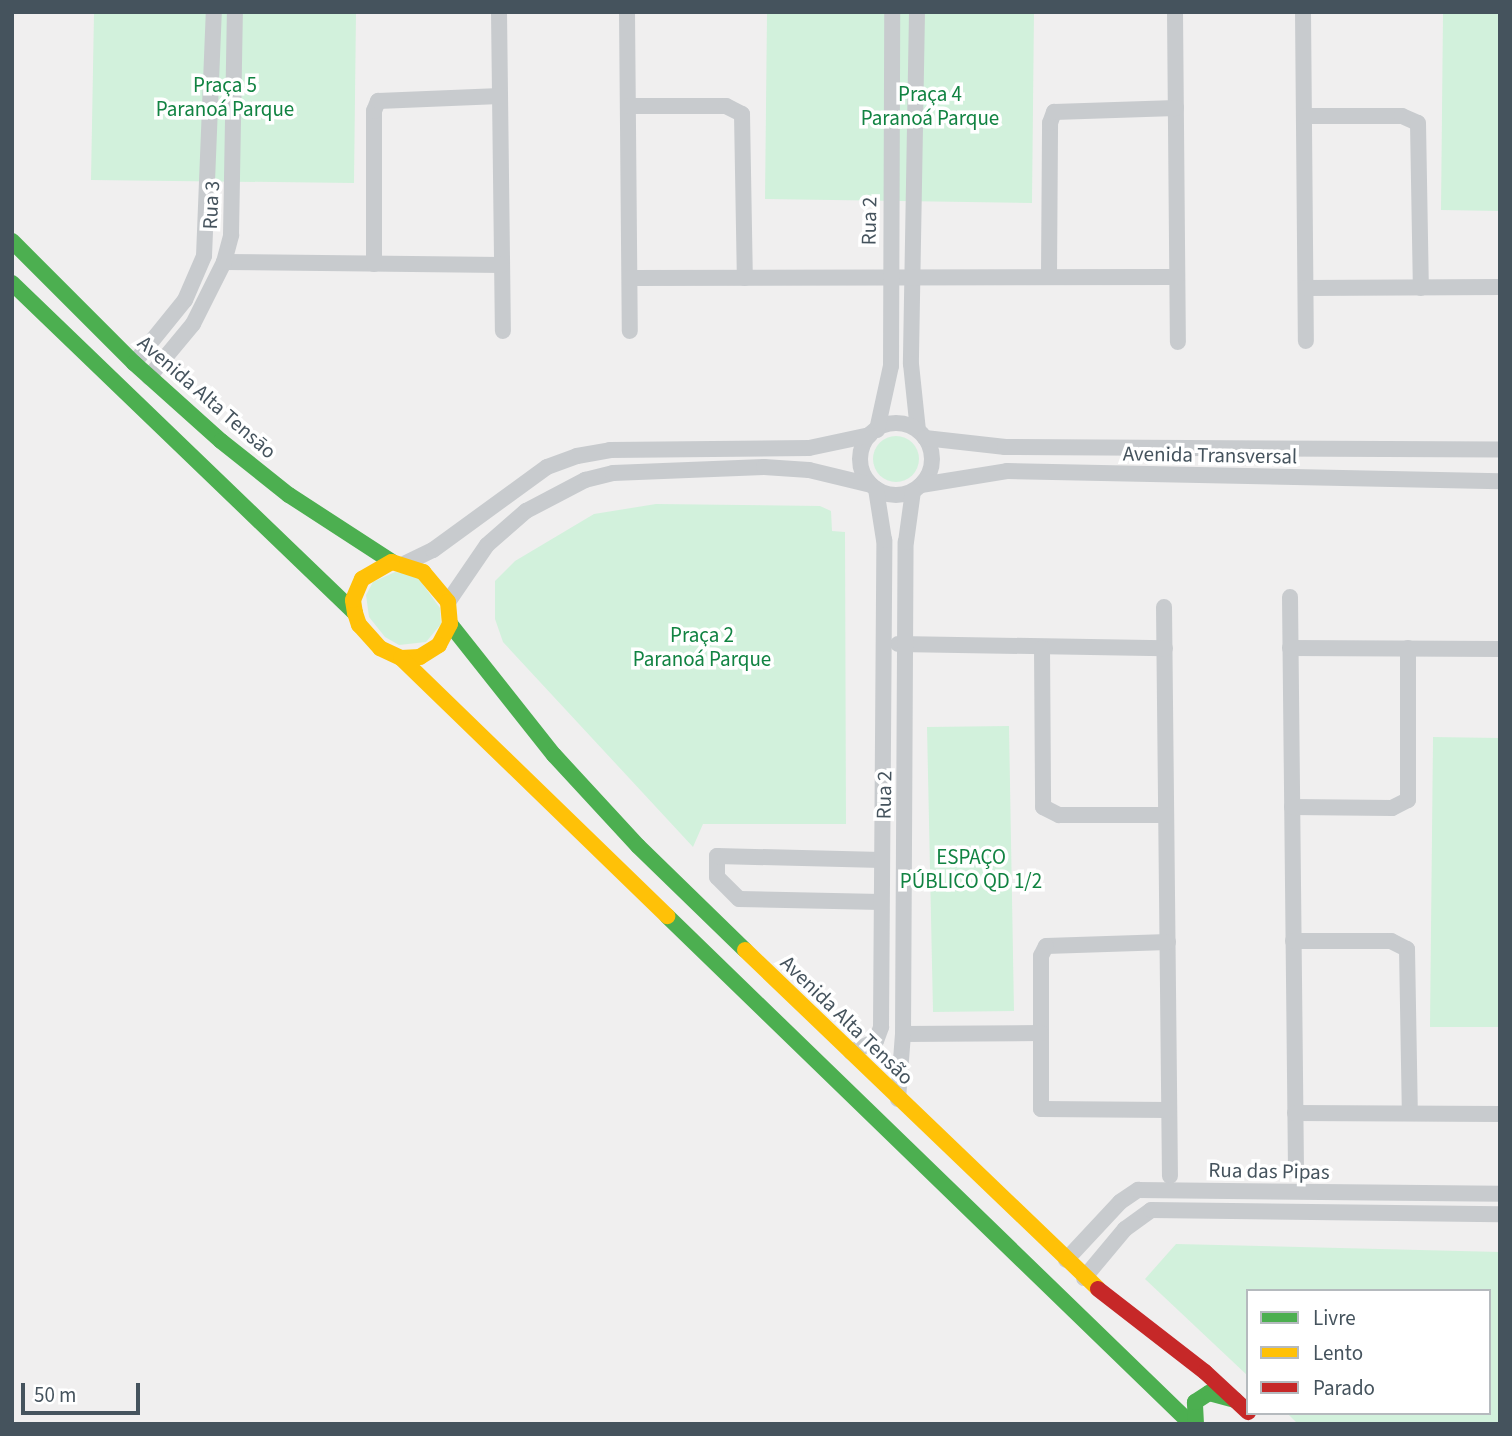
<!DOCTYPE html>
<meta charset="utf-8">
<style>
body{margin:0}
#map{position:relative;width:1512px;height:1436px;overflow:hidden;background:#f0efef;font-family:"Source Sans 3",sans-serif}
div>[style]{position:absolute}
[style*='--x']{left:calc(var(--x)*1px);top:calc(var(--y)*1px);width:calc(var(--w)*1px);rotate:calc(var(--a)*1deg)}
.green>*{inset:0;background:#d2f1dc}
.round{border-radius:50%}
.street>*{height:16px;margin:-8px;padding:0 8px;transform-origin:8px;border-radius:8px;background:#c8cbce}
.street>.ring{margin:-8px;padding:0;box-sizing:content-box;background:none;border:16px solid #c8cbce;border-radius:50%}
.fast>*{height:16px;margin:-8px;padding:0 8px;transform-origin:8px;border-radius:8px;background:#4caf50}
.slow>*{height:16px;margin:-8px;padding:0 8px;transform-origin:8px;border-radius:8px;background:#ffc107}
.jam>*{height:16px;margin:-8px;padding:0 8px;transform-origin:8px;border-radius:8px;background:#c62828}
span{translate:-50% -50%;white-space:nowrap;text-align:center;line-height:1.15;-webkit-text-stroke:7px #fff;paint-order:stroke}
.park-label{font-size:21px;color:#118342}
.street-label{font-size:21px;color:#45535d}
.frame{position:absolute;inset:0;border:14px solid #45535d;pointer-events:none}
.legend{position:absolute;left:1246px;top:1289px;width:245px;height:126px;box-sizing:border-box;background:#fff;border:2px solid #b5babe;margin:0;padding:9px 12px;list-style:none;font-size:21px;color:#45535d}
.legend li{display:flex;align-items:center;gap:14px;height:35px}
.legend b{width:35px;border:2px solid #b5babe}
.scale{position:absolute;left:21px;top:1383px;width:119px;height:32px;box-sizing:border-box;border:4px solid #45535d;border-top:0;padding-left:9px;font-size:21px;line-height:24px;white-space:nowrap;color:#45535d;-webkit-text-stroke:5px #fff;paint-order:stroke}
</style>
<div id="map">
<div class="green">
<i style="clip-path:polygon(94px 12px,356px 12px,354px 183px,91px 180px)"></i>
<i style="clip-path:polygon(767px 12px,1034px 12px,1032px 203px,765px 199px)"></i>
<i style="clip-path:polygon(1443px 12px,1500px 12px,1500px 211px,1441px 210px)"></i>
<i class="round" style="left:873px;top:436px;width:46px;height:46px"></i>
<i style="clip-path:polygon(656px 504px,820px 506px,831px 511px,832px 531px,845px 532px,846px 824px,703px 824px,693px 847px,503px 642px,495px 619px,495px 581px,515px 561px,594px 514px)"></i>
<i style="clip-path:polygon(395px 572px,416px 575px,440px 608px,441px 624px,426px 642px,399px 645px,385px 637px,369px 617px,366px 595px,373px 582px)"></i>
<i style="clip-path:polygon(1009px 726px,1014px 1011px,933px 1012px,927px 727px)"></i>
<i style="clip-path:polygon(1433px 737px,1500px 738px,1500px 1027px,1430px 1027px)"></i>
<i style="clip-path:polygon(1176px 1244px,1500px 1252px,1500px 1424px,1298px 1424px,1287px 1413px,1489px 1413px,1489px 1291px,1248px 1291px,1248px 1376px,1145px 1279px)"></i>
</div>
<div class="street">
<i style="--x:499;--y:12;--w:319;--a:89.3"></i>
<i style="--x:627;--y:12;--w:319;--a:89.5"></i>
<i style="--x:917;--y:12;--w:352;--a:91"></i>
<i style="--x:911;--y:364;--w:67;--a:84"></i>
<i style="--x:1175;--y:12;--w:330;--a:89.5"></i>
<i style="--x:1303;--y:12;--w:329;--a:89.5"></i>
<i style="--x:628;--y:106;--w:98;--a:0"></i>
<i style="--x:726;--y:106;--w:18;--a:27"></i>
<i style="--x:742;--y:114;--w:164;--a:89"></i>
<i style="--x:1304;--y:116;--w:98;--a:0"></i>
<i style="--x:1402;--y:116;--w:17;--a:24"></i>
<i style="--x:1418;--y:123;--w:165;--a:89"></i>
<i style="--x:224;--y:262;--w:278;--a:0.6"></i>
<i style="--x:374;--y:264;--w:153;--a:-90"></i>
<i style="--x:374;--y:111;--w:11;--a:-68"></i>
<i style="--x:378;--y:101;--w:122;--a:-2.3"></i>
<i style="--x:1049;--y:275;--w:152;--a:-89.6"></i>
<i style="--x:1050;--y:123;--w:12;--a:-70"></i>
<i style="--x:1054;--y:112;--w:122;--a:-1.9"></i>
<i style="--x:630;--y:278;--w:547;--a:-0.1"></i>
<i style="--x:1306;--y:288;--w:194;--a:-0.3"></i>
<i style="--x:134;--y:363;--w:81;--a:-51"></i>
<i style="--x:185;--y:300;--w:48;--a:-66.6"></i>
<i style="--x:204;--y:256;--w:244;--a:-87.7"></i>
<i style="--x:149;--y:377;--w:69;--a:-50.3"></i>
<i style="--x:193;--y:324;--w:69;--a:-63.4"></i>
<i style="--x:224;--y:262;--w:28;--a:-75"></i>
<i style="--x:231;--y:235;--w:223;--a:-89"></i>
<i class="ring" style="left:860px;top:423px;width:56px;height:56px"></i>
<i style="--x:877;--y:430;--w:66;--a:-77.7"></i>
<i style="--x:891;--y:366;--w:354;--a:-89.8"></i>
<i style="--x:925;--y:438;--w:81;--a:6.4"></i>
<i style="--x:1005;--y:447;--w:495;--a:0.3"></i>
<i style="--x:921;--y:485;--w:87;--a:-9.2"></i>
<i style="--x:1007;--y:471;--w:493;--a:1.2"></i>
<i style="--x:406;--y:563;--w:30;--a:-26"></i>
<i style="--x:433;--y:550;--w:141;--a:-36.1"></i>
<i style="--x:547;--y:467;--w:32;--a:-20"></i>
<i style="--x:577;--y:456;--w:34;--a:-10"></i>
<i style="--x:610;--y:450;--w:199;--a:-0.6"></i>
<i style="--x:809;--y:448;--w:62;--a:-12"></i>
<i style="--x:1290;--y:597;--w:569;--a:89.4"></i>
<i style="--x:448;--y:602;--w:69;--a:-55.6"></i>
<i style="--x:487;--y:545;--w:52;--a:-41.1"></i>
<i style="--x:526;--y:511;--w:67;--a:-27.7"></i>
<i style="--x:585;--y:480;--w:29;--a:-14"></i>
<i style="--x:613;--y:473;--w:151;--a:-2.3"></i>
<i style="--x:764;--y:467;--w:45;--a:3.8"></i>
<i style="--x:809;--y:470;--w:64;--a:13.6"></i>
<i style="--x:1164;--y:607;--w:569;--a:89.4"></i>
<i style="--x:898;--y:644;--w:267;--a:0.9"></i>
<i style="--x:1042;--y:648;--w:159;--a:89.6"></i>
<i style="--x:1043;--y:807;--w:18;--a:27"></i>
<i style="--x:1059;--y:815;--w:107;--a:0"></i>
<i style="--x:1290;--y:648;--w:210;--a:0.3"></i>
<i style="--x:1292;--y:807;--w:100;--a:0.6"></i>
<i style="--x:1392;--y:808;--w:18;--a:-27"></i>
<i style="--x:1408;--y:800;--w:152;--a:-90"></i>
<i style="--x:881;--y:902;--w:142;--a:-178.8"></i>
<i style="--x:739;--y:899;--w:31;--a:-135"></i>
<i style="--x:717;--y:877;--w:21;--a:-90"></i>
<i style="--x:717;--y:856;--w:165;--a:1.4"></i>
<i style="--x:1293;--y:941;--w:98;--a:0"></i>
<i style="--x:1391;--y:941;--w:18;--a:27"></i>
<i style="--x:1407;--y:949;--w:164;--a:89"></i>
<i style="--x:1168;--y:942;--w:122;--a:178.1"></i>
<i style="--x:1046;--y:946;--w:11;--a:117"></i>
<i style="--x:1041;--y:956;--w:153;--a:90"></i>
<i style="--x:1041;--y:1109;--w:128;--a:0.4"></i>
<i style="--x:903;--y:1034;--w:138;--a:-0.4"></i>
<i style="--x:851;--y:1052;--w:27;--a:-24"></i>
<i style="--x:876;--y:1041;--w:15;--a:-70"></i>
<i style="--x:881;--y:1027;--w:487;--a:-89.6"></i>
<i style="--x:884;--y:540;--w:52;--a:-98.9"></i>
<i style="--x:898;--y:1099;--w:65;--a:-85.6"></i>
<i style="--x:903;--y:1034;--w:492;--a:-89.7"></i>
<i style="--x:906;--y:542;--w:51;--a:-82.2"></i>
<i style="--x:1295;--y:1113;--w:205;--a:0.3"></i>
<i style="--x:1066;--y:1260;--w:79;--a:-47"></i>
<i style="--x:1120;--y:1202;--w:22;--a:-34"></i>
<i style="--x:1138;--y:1190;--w:362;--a:0.6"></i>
<i style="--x:1084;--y:1278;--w:64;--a:-50.1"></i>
<i style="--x:1125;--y:1229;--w:32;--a:-36"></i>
<i style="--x:1151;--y:1210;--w:349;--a:0.7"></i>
</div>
<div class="fast">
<i style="--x:12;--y:241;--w:173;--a:45"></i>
<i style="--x:134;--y:363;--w:117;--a:41.9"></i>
<i style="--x:221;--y:441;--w:87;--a:38.5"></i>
<i style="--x:289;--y:495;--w:123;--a:33"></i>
<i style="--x:12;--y:283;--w:476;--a:43.9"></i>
<i style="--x:450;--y:624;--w:167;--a:51.6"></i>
<i style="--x:554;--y:755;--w:124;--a:47.3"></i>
<i style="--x:638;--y:846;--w:149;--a:44.2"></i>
<i style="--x:667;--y:916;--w:730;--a:44.11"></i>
<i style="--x:1196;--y:1424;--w:22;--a:-93"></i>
<i style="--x:1195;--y:1402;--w:17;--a:-33"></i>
<i style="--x:1209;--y:1393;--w:27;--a:15"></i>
</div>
<div class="slow">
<i style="--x:392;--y:562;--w:33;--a:18"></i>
<i style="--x:423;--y:572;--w:39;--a:50"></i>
<i style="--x:448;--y:602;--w:22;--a:85"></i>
<i style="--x:450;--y:624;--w:24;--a:118"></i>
<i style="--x:439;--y:645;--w:22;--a:148"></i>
<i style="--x:420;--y:657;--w:19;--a:177"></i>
<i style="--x:401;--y:658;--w:23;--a:-155"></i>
<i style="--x:380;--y:648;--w:31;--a:-132"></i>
<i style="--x:359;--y:625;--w:13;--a:-108"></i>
<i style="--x:355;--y:613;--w:13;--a:-99"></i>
<i style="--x:353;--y:600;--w:23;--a:-67"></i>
<i style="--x:362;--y:579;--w:34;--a:-30"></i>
<i style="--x:401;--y:658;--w:371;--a:44.1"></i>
<i style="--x:745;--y:950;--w:489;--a:43.8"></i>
</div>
<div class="jam">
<i style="--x:1098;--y:1289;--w:135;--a:37.8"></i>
<i style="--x:1205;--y:1372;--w:59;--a:42.9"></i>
</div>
<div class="park-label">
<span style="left:225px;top:97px">Praça 5<br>Paranoá Parque</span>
<span style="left:930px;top:106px">Praça 4<br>Paranoá Parque</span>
<span style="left:702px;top:647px">Praça 2<br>Paranoá Parque</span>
<span style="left:971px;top:869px">ESPAÇO<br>PÚBLICO QD 1/2</span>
</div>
<div class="street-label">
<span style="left:211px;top:205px;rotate:-87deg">Rua 3</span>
<span style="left:869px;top:221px;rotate:-89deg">Rua 2</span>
<span style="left:207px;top:397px;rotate:41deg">Avenida Alta Tensāo</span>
<span style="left:1210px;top:455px;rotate:1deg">Avenida Transversal</span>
<span style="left:884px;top:795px;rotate:-89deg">Rua 2</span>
<span style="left:847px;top:1020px;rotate:44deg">Avenida Alta Tensão</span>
<span style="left:1269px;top:1171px;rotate:1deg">Rua das Pipas</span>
</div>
<div class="frame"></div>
<ul class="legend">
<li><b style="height:9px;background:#4caf50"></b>Livre</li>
<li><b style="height:9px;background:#ffc107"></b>Lento</li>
<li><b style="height:9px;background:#c62828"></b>Parado</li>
</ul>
<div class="scale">50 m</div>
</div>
